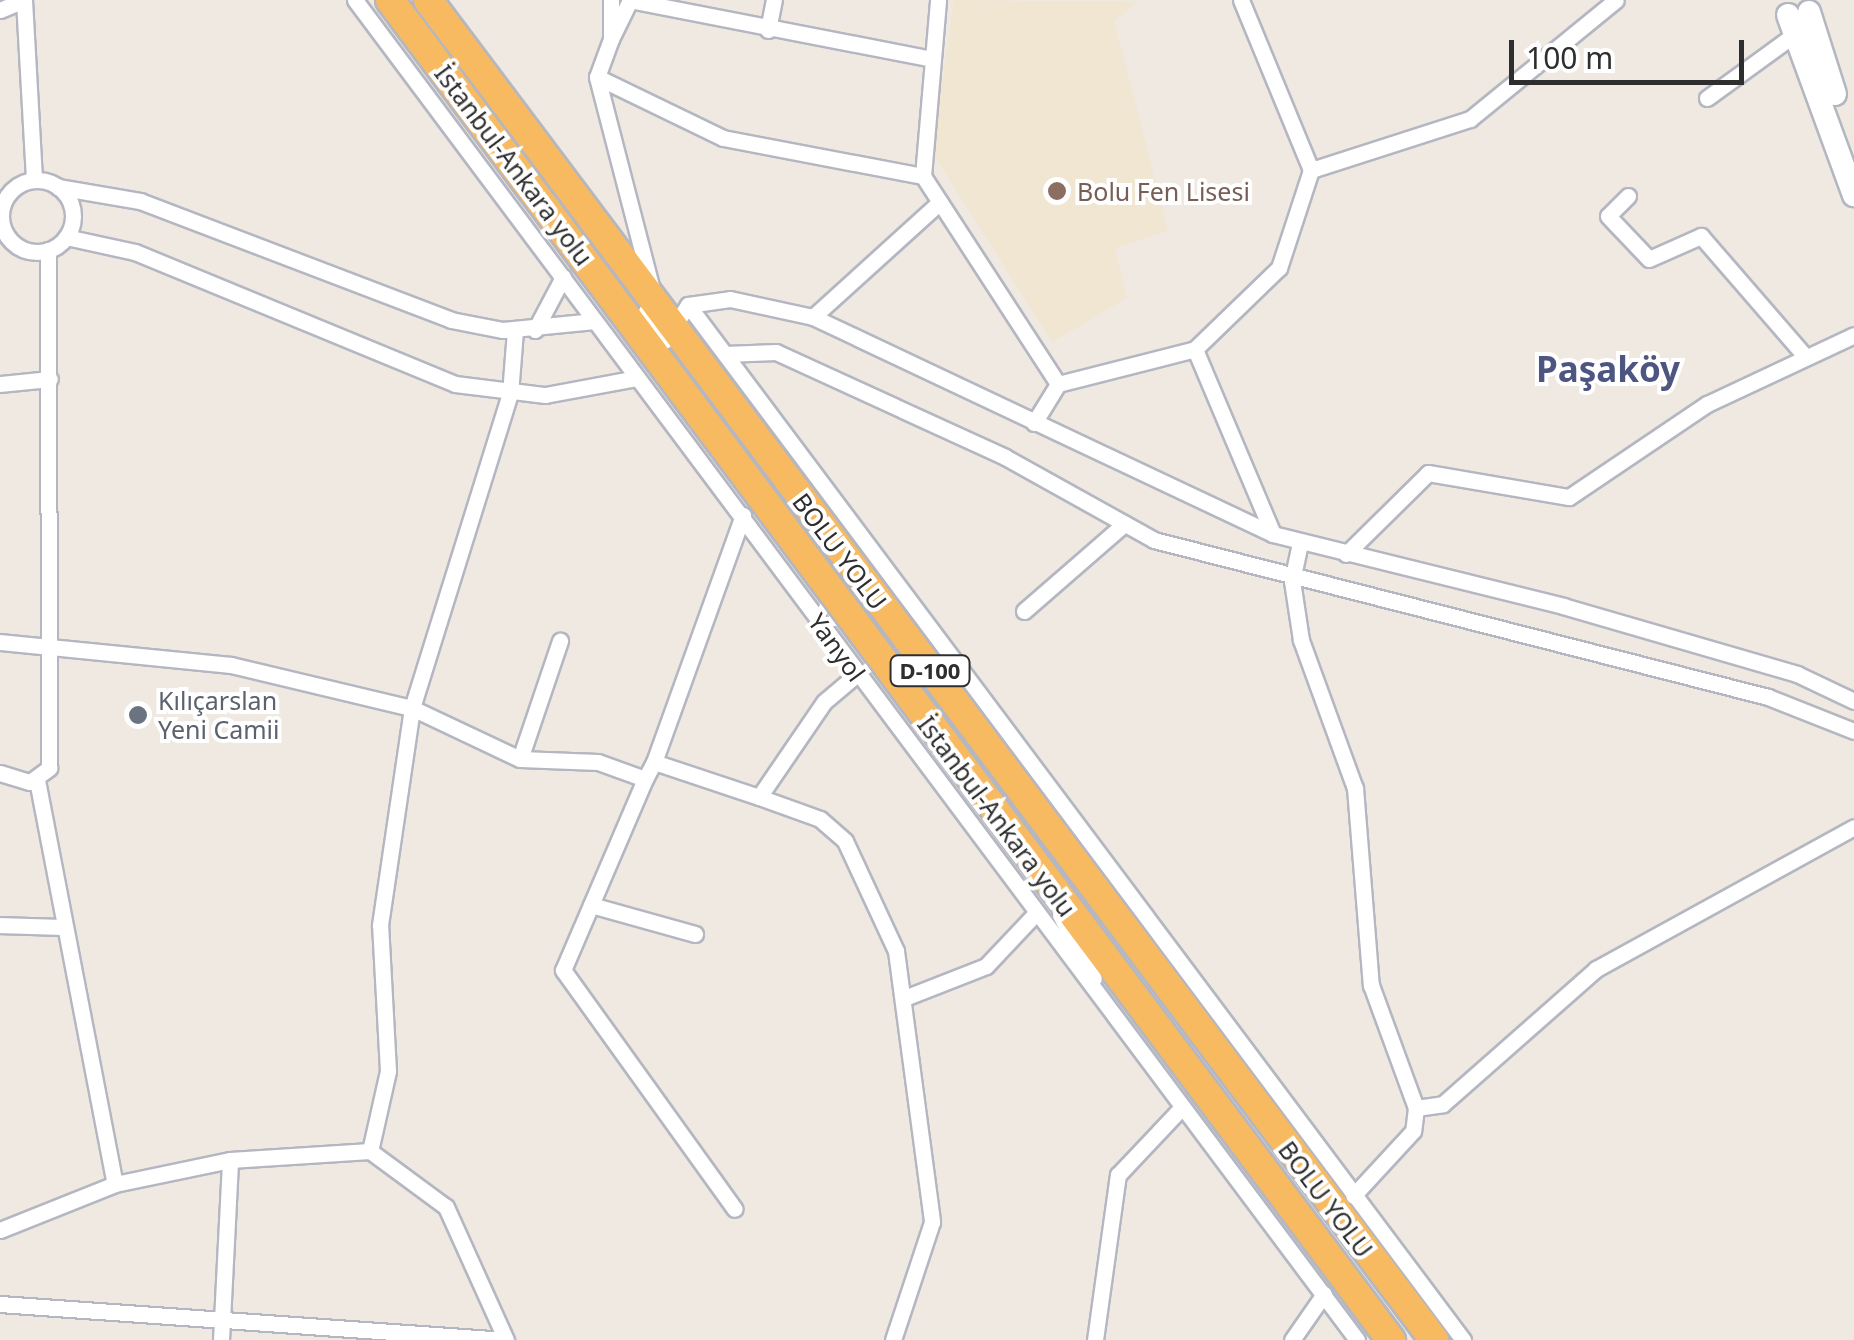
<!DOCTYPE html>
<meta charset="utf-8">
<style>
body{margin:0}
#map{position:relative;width:1854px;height:1340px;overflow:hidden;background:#efe9e1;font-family:"Noto Sans",sans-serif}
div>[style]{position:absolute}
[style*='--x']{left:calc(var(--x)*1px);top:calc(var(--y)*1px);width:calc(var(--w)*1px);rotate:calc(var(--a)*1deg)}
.education>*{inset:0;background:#f0e6d1}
.roads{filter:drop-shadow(2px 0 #b4b7c1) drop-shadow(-2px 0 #b4b7c1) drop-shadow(0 2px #b4b7c1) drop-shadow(0 -2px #b4b7c1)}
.minor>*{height:15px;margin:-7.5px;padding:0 7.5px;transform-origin:7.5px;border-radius:7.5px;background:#fff}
.minor>.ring{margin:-7.5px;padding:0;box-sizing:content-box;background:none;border:15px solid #fff;border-radius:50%}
.secondary>*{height:22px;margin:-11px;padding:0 11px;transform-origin:11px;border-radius:11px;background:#fff}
.trunk>*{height:28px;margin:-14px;padding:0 14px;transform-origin:14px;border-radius:14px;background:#f8ba60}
.dots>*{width:28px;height:28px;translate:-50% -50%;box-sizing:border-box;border:5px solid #fff;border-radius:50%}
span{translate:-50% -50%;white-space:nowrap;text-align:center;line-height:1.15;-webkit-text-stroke:8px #fff;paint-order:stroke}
.shield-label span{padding:2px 8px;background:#fff;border:2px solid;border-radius:8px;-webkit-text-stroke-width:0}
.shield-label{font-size:22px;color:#2e2e2e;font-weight:700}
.street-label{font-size:25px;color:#2e2e2e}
.education-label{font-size:25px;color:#785e54}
.left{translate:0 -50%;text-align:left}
.worship-label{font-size:25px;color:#5b616d}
.district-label{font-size:35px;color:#4d5680;font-weight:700}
.scale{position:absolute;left:1509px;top:40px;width:235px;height:45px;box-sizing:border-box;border:5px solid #2e2e2e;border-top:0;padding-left:12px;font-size:30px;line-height:35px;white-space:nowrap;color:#2e2e2e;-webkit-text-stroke:8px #fff;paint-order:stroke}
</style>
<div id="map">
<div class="education">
<i style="clip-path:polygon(954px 0,1138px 2px,1114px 21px,1168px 230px,1115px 249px,1127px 298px,1052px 342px,932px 152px)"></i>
</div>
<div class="roads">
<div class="minor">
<i style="--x:24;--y:0;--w:180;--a:86.8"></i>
<i style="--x:355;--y:0;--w:1673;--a:53.21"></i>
<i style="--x:611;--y:0;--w:39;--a:90"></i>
<i style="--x:611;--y:39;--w:43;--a:-64"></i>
<i style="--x:629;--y:0;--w:304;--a:11"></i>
<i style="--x:1241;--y:0;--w:184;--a:67.6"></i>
<i style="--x:0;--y:10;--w:25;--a:-23"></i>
<i style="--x:768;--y:30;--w:31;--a:-79"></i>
<i style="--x:611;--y:39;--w:40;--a:110.2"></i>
<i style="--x:597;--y:77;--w:216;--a:75.5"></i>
<i style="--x:597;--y:77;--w:140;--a:25.8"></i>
<i style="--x:723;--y:138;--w:204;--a:10.8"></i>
<i style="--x:923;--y:176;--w:248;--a:57"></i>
<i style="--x:1707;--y:98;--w:109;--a:-36"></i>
<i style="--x:923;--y:176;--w:177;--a:-85.1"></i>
<i class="ring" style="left:1px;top:180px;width:57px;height:57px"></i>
<i style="--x:58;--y:187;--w:83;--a:9.7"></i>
<i style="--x:140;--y:201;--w:333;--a:20.9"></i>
<i style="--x:451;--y:320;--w:53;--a:10.9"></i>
<i style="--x:503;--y:330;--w:92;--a:-5.6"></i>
<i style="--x:1628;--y:196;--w:28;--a:135"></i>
<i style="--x:1608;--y:216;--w:59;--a:46.4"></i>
<i style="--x:1649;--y:259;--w:57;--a:-23.9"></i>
<i style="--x:1701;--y:236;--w:159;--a:49.1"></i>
<i style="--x:66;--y:237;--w:71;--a:12.3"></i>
<i style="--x:135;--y:252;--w:346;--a:22.4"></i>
<i style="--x:455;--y:384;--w:91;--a:7"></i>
<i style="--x:545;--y:395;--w:94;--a:-10.5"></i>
<i style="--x:688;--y:305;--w:42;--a:-8.1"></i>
<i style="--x:730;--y:299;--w:85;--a:12.2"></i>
<i style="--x:813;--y:317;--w:509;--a:25.26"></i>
<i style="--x:1273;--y:534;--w:299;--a:13.9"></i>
<i style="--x:1563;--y:606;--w:244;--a:16.2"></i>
<i style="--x:1797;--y:674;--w:63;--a:25.3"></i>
<i style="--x:646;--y:311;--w:35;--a:57"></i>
<i style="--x:665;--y:340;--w:42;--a:-56.7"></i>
<i style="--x:688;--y:305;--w:1293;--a:53.17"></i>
<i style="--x:813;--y:317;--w:171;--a:-42.2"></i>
<i style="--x:535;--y:330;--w:60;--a:-62.2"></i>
<i style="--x:725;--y:354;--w:51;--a:-2.2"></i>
<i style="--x:776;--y:352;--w:252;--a:24.6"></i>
<i style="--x:1005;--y:457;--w:171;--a:29.1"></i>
<i style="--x:1154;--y:540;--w:634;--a:14.34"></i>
<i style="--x:1768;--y:697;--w:92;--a:21.6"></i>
<i style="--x:0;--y:384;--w:50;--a:-5.7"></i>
<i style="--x:1034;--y:423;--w:46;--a:-58.4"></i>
<i style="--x:1058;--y:384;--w:141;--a:-14.3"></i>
<i style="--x:743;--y:515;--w:263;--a:109.8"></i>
<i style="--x:654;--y:762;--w:111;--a:18.4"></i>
<i style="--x:1273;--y:534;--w:201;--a:-112.9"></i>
<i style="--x:1195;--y:349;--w:117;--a:-44"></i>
<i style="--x:1279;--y:268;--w:103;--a:-71.9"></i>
<i style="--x:1311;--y:170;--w:167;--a:-17.8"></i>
<i style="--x:1470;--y:119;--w:188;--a:-39.2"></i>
<i style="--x:1300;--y:543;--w:39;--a:102"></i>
<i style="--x:1292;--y:581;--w:60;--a:81.3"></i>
<i style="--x:1301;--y:640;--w:158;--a:70"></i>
<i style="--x:1355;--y:788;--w:198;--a:85.4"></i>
<i style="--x:1371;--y:985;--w:131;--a:69.9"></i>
<i style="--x:1416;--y:1108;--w:23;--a:97"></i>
<i style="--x:1413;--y:1131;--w:88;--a:132.7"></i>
<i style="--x:1346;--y:554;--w:115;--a:-44.6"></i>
<i style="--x:1428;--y:473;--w:143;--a:9.7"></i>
<i style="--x:1569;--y:497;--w:166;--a:-34"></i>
<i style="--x:1707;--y:404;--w:162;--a:-25.1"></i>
<i style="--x:1024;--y:611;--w:133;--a:-41"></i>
<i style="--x:0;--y:642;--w:232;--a:5.7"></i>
<i style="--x:231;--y:665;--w:186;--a:13.4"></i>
<i style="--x:412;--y:708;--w:119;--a:25.3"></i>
<i style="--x:520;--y:759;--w:78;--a:2.2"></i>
<i style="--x:598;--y:762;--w:50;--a:19.9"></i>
<i style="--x:645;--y:779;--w:19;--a:-62"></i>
<i style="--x:857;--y:674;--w:43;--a:139.7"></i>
<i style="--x:824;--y:702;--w:115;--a:124.4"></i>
<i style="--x:759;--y:797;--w:65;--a:19.8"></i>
<i style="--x:820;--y:819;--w:33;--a:41"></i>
<i style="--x:845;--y:841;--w:121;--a:65.1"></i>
<i style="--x:896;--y:951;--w:273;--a:82.4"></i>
<i style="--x:932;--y:1222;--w:124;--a:108.3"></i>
<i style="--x:520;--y:759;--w:125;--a:-71.3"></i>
<i style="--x:0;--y:773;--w:31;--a:17"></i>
<i style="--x:30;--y:782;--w:24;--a:-36"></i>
<i style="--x:49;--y:768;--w:518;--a:-90.11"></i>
<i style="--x:645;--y:779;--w:208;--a:113.2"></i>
<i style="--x:563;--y:970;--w:294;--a:54.3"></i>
<i style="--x:37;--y:780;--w:411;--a:79.1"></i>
<i style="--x:591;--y:905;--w:108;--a:15.6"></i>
<i style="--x:1060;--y:915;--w:72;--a:62"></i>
<i style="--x:0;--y:925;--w:63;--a:1.8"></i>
<i style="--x:907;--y:997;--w:85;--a:-21.4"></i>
<i style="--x:986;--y:966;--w:70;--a:-46.7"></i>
<i style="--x:1416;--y:1108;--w:27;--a:-8"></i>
<i style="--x:1443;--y:1104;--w:204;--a:-41.4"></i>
<i style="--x:1596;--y:969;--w:294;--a:-28.8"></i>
<i style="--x:370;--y:1151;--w:82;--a:-77.3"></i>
<i style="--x:388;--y:1071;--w:146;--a:-93.1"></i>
<i style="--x:380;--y:925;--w:219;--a:-81.6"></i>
<i style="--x:412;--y:708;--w:329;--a:-72.7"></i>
<i style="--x:510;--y:394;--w:64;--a:-85.5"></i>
<i style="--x:0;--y:1230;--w:124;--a:-21.8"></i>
<i style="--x:115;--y:1184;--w:117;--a:-11.8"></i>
<i style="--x:230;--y:1160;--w:140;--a:-3.7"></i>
<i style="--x:370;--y:1151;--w:94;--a:36.4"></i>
<i style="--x:446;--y:1207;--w:146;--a:65.7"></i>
<i style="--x:0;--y:1304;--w:506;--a:4.08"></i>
<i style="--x:221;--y:1340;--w:180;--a:-87.1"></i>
<i style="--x:1095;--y:1340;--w:167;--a:-82.1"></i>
<i style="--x:1118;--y:1175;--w:93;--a:-46.7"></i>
<i style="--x:1292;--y:1340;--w:56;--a:-55.2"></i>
</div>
<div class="secondary">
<i style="--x:1809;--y:12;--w:86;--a:72.4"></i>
<i style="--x:1788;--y:15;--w:192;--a:69.9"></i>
</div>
<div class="trunk">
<i style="--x:390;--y:0;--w:1673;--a:53.24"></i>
<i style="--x:428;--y:0;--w:1676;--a:53.1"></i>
</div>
</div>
<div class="dots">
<i style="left:1057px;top:191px;background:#8d6e63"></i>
<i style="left:138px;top:715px;background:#6b7280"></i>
</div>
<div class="shield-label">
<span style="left:930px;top:671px">D-100</span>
</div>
<div class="street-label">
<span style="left:514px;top:165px;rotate:53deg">İstanbul-Ankara yolu</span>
<span style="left:840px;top:551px;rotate:53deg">BOLU YOLU</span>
<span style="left:837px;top:647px;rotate:54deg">Yanyol</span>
<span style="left:997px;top:816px;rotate:53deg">İstanbul-Ankara yolu</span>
<span style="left:1326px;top:1199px;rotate:53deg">BOLU YOLU</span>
</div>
<div class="education-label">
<span class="left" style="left:1077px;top:191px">Bolu Fen Lisesi</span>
</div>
<div class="worship-label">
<span class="left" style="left:158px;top:715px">Kılıçarslan<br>Yeni Camii</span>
</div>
<div class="district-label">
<span style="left:1608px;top:369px">Paşaköy</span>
</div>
<div class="scale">100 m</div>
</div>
